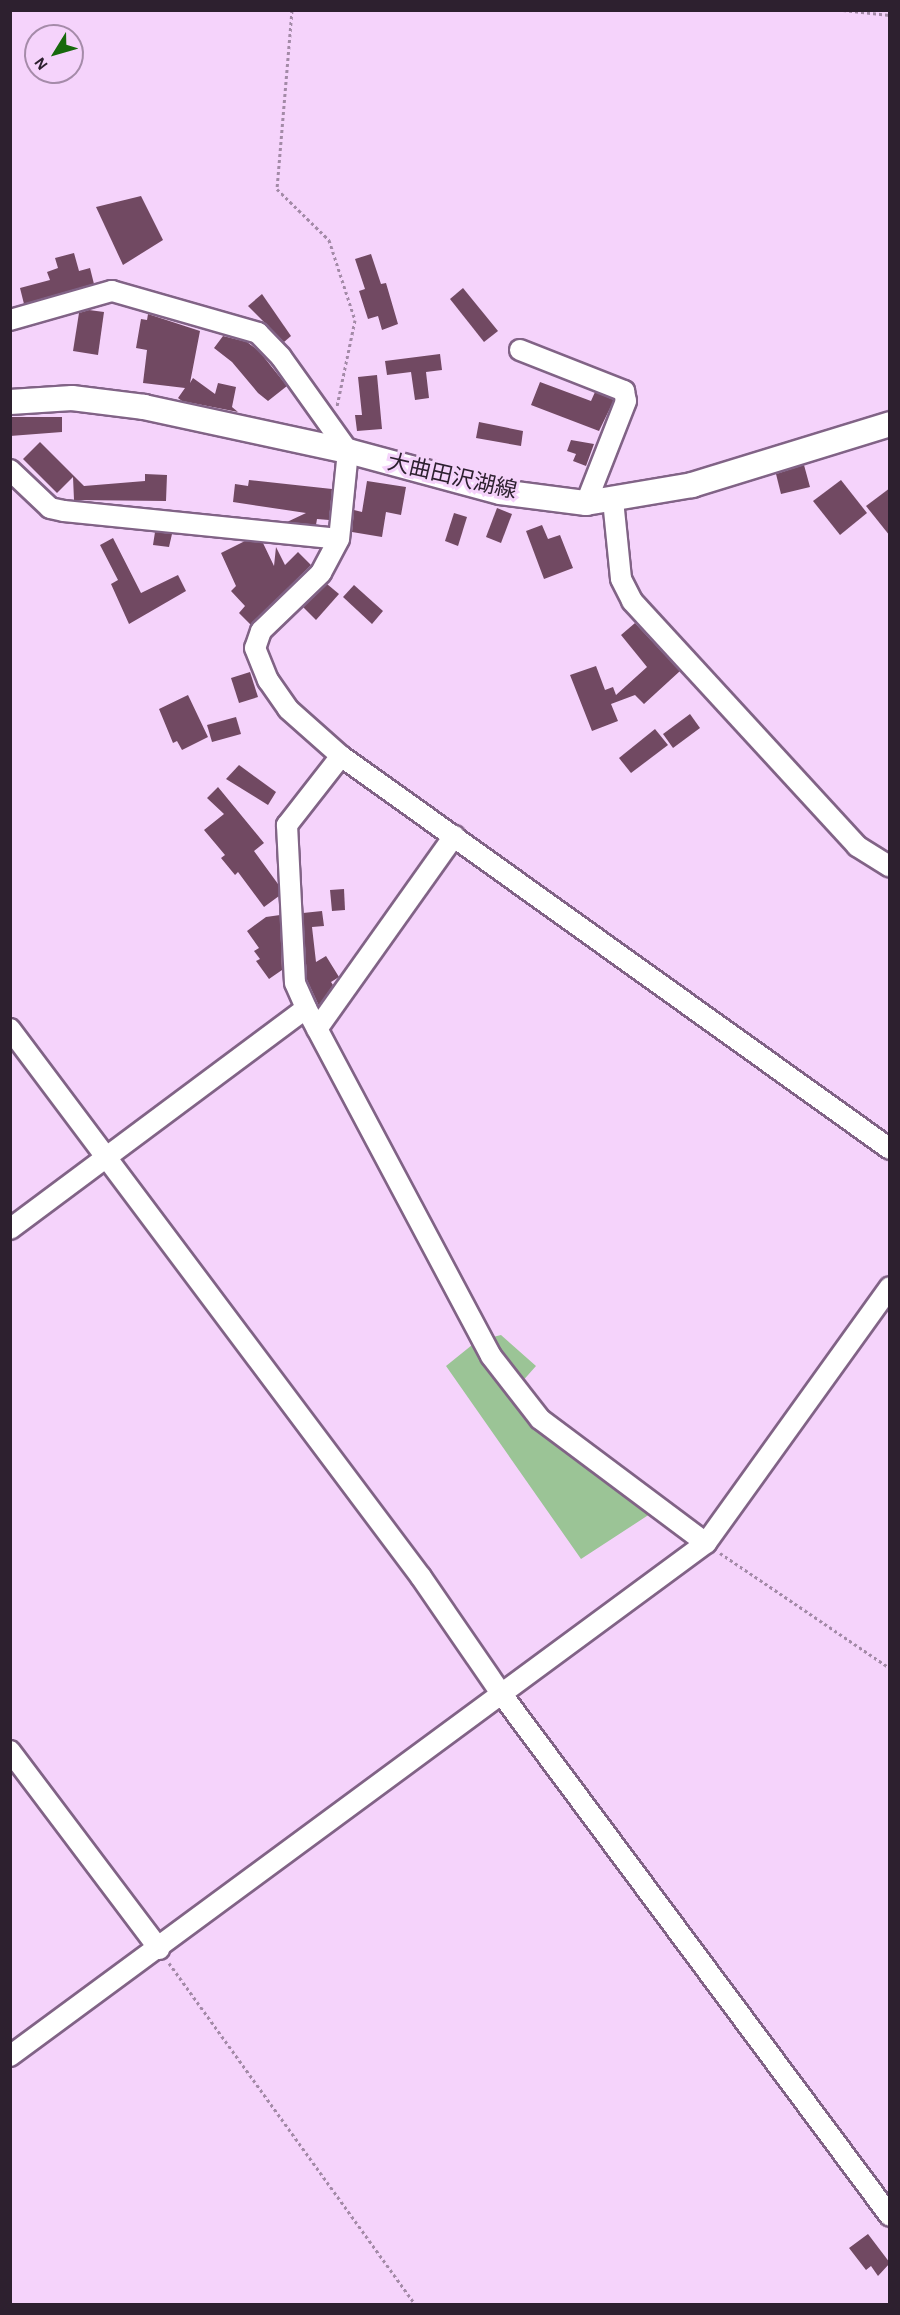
<!DOCTYPE html>
<meta charset="utf-8">
<style>
body{margin:0}
#map{position:relative;width:900px;height:2315px;overflow:hidden;background:#f5d3fb;font-family:"Alegreya Sans","Noto Sans JP",sans-serif}
div>[style]{position:absolute}
[style*='--x']{left:calc(var(--x)*1px);top:calc(var(--y)*1px);width:calc(var(--w)*1px);rotate:calc(var(--a)*1deg)}
.green>*{inset:0;background:#9bc496}
.building>*{inset:0;background:#714962}
.path>*{height:3px;margin-top:-1.5px;transform-origin:0;background:repeating-linear-gradient(90deg,#a38aa7 0 3px,transparent 0 6px)}
.roads{filter:drop-shadow(2px 0 #816386) drop-shadow(-2px 0 #816386) drop-shadow(0 2px #816386) drop-shadow(0 -2px #816386)}
.minor>*{height:20px;margin:-10px;padding:0 10px;transform-origin:10px;border-radius:10px;background:#fff}
.major>*{height:24px;margin:-12px;padding:0 12px;transform-origin:12px;border-radius:12px;background:#fff}
span{translate:-50% -50%;white-space:nowrap;text-align:center;line-height:1.15;-webkit-text-stroke:6px #f5d3fb;paint-order:stroke}
.street-label{font-size:22px;color:#2d202f}
.frame{position:absolute;inset:0;border:12px solid #2d202f;pointer-events:none}
.north{position:absolute;left:24px;top:24px;width:60px;height:60px;box-sizing:border-box;background:#f5d3fb;border:2px solid #a58ba9;border-radius:50%;rotate:233deg;font-size:16px;font-weight:700;line-height:24px;text-align:center;color:#2d202f}
.north::after{content:'';display:block;margin:auto;width:21px;height:27px;background:#17690d;clip-path:polygon(50% 0,100% 100%,50% 72%,0 100%)}
</style>
<div id="map">
<div class="green">
<i style="clip-path:polygon(501px 1335px,536px 1366px,520px 1384px,541px 1412px,631px 1482px,650px 1514px,581px 1559px,446px 1366px,477px 1341px)"></i>
</div>
<div class="building">
<i style="clip-path:polygon(141px 196px,163px 240px,123px 265px,96px 207px)"></i>
<i style="clip-path:polygon(74px 253px,79px 271px,90px 268px,94px 284px,24px 304px,20px 288px,50px 280px,47px 272px,58px 268px,55px 258px)"></i>
<i style="clip-path:polygon(371px 254px,381px 284px,386px 283px,398px 324px,382px 330px,378px 316px,368px 319px,359px 291px,365px 289px,355px 259px)"></i>
<i style="clip-path:polygon(463px 288px,498px 331px,484px 342px,450px 299px)"></i>
<i style="clip-path:polygon(262px 294px,291px 336px,284px 342px,248px 306px)"></i>
<i style="clip-path:polygon(89px 310px,104px 312px,98px 355px,73px 351px,79px 313px)"></i>
<i style="clip-path:polygon(148px 314px,200px 331px,190px 383px,193px 378px,215px 394px,218px 383px,236px 387px,232px 407px,238px 412px,182px 401px,178px 398px,185px 388px,143px 383px,147px 350px,136px 348px,141px 319px,147px 320px)"></i>
<i style="clip-path:polygon(223px 336px,247px 342px,259px 351px,287px 386px,268px 401px,258px 393px,232px 362px,214px 348px)"></i>
<i style="clip-path:polygon(440px 354px,442px 370px,426px 372px,429px 398px,415px 400px,411px 372px,387px 375px,385px 361px)"></i>
<i style="clip-path:polygon(377px 375px,382px 429px,357px 431px,355px 415px,362px 415px,358px 377px)"></i>
<i style="clip-path:polygon(540px 382px,591px 401px,595px 392px,614px 400px,599px 431px,531px 405px)"></i>
<i style="clip-path:polygon(10px 417px,62px 417px,62px 432px,10px 436px)"></i>
<i style="clip-path:polygon(479px 422px,523px 431px,521px 446px,476px 438px)"></i>
<i style="clip-path:polygon(571px 440px,594px 444px,586px 466px,573px 461px,576px 454px,567px 451px)"></i>
<i style="clip-path:polygon(40px 442px,84px 486px,145px 481px,145px 474px,167px 475px,166px 501px,74px 500px,73px 477px,57px 493px,23px 459px)"></i>
<i style="clip-path:polygon(804px 465px,810px 487px,781px 494px,776px 474px)"></i>
<i style="clip-path:polygon(249px 480px,332px 489px,329px 520px,317px 519px,316px 525px,287px 522px,306px 513px,233px 502px,235px 484px,248px 486px)"></i>
<i style="clip-path:polygon(841px 480px,867px 513px,840px 535px,813px 501px)"></i>
<i style="clip-path:polygon(367px 481px,406px 487px,401px 515px,386px 512px,382px 537px,352px 532px,354px 510px,362px 512px)"></i>
<i style="clip-path:polygon(890px 488px,890px 536px,866px 506px)"></i>
<i style="clip-path:polygon(497px 508px,512px 514px,501px 543px,486px 537px)"></i>
<i style="clip-path:polygon(454px 513px,467px 517px,458px 546px,445px 541px)"></i>
<i style="clip-path:polygon(542px 525px,548px 539px,560px 535px,573px 568px,544px 579px,526px 531px)"></i>
<i style="clip-path:polygon(155px 532px,172px 534px,169px 547px,153px 545px)"></i>
<i style="clip-path:polygon(113px 538px,141px 593px,178px 575px,186px 591px,129px 624px,111px 584px,118px 580px,100px 545px)"></i>
<i style="clip-path:polygon(245px 541px,263px 543px,274px 566px,276px 547px,285px 565px,298px 552px,311px 565px,251px 625px,239px 613px,245px 606px,231px 591px,236px 586px,221px 553px)"></i>
<i style="clip-path:polygon(327px 584px,339px 594px,316px 620px,303px 607px)"></i>
<i style="clip-path:polygon(354px 585px,383px 611px,372px 624px,343px 597px)"></i>
<i style="clip-path:polygon(635px 623px,680px 671px,644px 704px,635px 695px,611px 704px,618px 721px,592px 731px,570px 675px,596px 666px,605px 690px,613px 687px,616px 695px,647px 667px,621px 635px)"></i>
<i style="clip-path:polygon(250px 672px,258px 697px,239px 703px,231px 678px)"></i>
<i style="clip-path:polygon(188px 695px,208px 737px,182px 750px,177px 741px,173px 743px,159px 709px)"></i>
<i style="clip-path:polygon(690px 714px,700px 728px,673px 748px,663px 734px)"></i>
<i style="clip-path:polygon(236px 717px,241px 734px,212px 742px,207px 725px)"></i>
<i style="clip-path:polygon(655px 729px,668px 745px,631px 773px,619px 758px)"></i>
<i style="clip-path:polygon(239px 765px,276px 792px,268px 805px,226px 779px)"></i>
<i style="clip-path:polygon(218px 787px,264px 843px,254px 851px,278px 884px,279px 896px,264px 907px,238px 872px,235px 875px,221px 858px,225px 855px,204px 830px,224px 814px,207px 798px)"></i>
<i style="clip-path:polygon(344px 889px,345px 910px,332px 911px,330px 890px)"></i>
<i style="clip-path:polygon(322px 911px,324px 926px,312px 927px,316px 962px,326px 956px,339px 977px,331px 982px,333px 985px,319px 1006px,307px 980px,303px 913px)"></i>
<i style="clip-path:polygon(280px 915px,282px 970px,269px 979px,256px 961px,260px 959px,254px 951px,259px 948px,247px 931px,266px 917px)"></i>
<i style="clip-path:polygon(868px 2234px,890px 2263px,878px 2276px,871px 2266px,866px 2270px,849px 2248px)"></i>
</div>
<div class="path">
<i style="--x:292;--y:10;--w:180;--a:94.8"></i>
<i style="--x:277;--y:189;--w:73;--a:44.4"></i>
<i style="--x:329;--y:240;--w:84;--a:72"></i>
<i style="--x:355;--y:320;--w:88;--a:101.8"></i>
<i style="--x:843;--y:10;--w:47;--a:6.1"></i>
<i style="--x:720;--y:1553;--w:205;--a:34.1"></i>
<i style="--x:169;--y:1963;--w:420;--a:54.2"></i>
</div>
<div class="roads">
<div class="minor">
<i style="--x:10;--y:320;--w:106;--a:-15.9"></i>
<i style="--x:112;--y:291;--w:152;--a:16"></i>
<i style="--x:258;--y:333;--w:33;--a:46"></i>
<i style="--x:281;--y:357;--w:115;--a:54.5"></i>
<i style="--x:348;--y:451;--w:88;--a:95.8"></i>
<i style="--x:339;--y:539;--w:38;--a:118"></i>
<i style="--x:321;--y:573;--w:83;--a:136"></i>
<i style="--x:261;--y:631;--w:18;--a:109"></i>
<i style="--x:255;--y:648;--w:35;--a:68"></i>
<i style="--x:268;--y:680;--w:35;--a:55"></i>
<i style="--x:288;--y:709;--w:71;--a:41.6"></i>
<i style="--x:341;--y:756;--w:675;--a:35.6"></i>
<i style="--x:520;--y:350;--w:112;--a:21.5"></i>
<i style="--x:624;--y:391;--w:10;--a:79"></i>
<i style="--x:626;--y:401;--w:110;--a:111.4"></i>
<i style="--x:10;--y:470;--w:55;--a:43.5"></i>
<i style="--x:50;--y:508;--w:14;--a:12"></i>
<i style="--x:64;--y:511;--w:276;--a:5.8"></i>
<i style="--x:613;--y:500;--w:79;--a:84.2"></i>
<i style="--x:621;--y:579;--w:25;--a:63"></i>
<i style="--x:632;--y:601;--w:333;--a:47.4"></i>
<i style="--x:857;--y:846;--w:39;--a:32"></i>
<i style="--x:341;--y:756;--w:88;--a:128"></i>
<i style="--x:287;--y:825;--w:158;--a:87.1"></i>
<i style="--x:295;--y:983;--w:27;--a:66"></i>
<i style="--x:306;--y:1008;--w:394;--a:62"></i>
<i style="--x:491;--y:1356;--w:80;--a:52.1"></i>
<i style="--x:540;--y:1419;--w:207;--a:36.8"></i>
<i style="--x:10;--y:1029;--w:685;--a:53.13"></i>
<i style="--x:421;--y:1577;--w:140;--a:55.5"></i>
<i style="--x:500;--y:1692;--w:653;--a:53.34"></i>
<i style="--x:317;--y:1029;--w:237;--a:-54.6"></i>
<i style="--x:10;--y:1229;--w:369;--a:-36.7"></i>
<i style="--x:10;--y:1751;--w:248;--a:53"></i>
<i style="--x:10;--y:2056;--w:865;--a:-36.39"></i>
<i style="--x:706;--y:1543;--w:315;--a:-54.3"></i>
</div>
<div class="major">
<i style="--x:10;--y:402;--w:62;--a:-3.7"></i>
<i style="--x:72;--y:398;--w:73;--a:7.1"></i>
<i style="--x:144;--y:407;--w:209;--a:12.2"></i>
<i style="--x:348;--y:451;--w:157;--a:15.1"></i>
<i style="--x:500;--y:492;--w:87;--a:7.3"></i>
<i style="--x:586;--y:503;--w:108;--a:-9.6"></i>
<i style="--x:692;--y:485;--w:207;--a:-17.1"></i>
</div>
</div>
<div class="street-label">
<span style="left:452px;top:477px;rotate:13deg">大曲田沢湖線</span>
</div>
<div class="frame"></div>
<div class="north">N</div>
</div>
